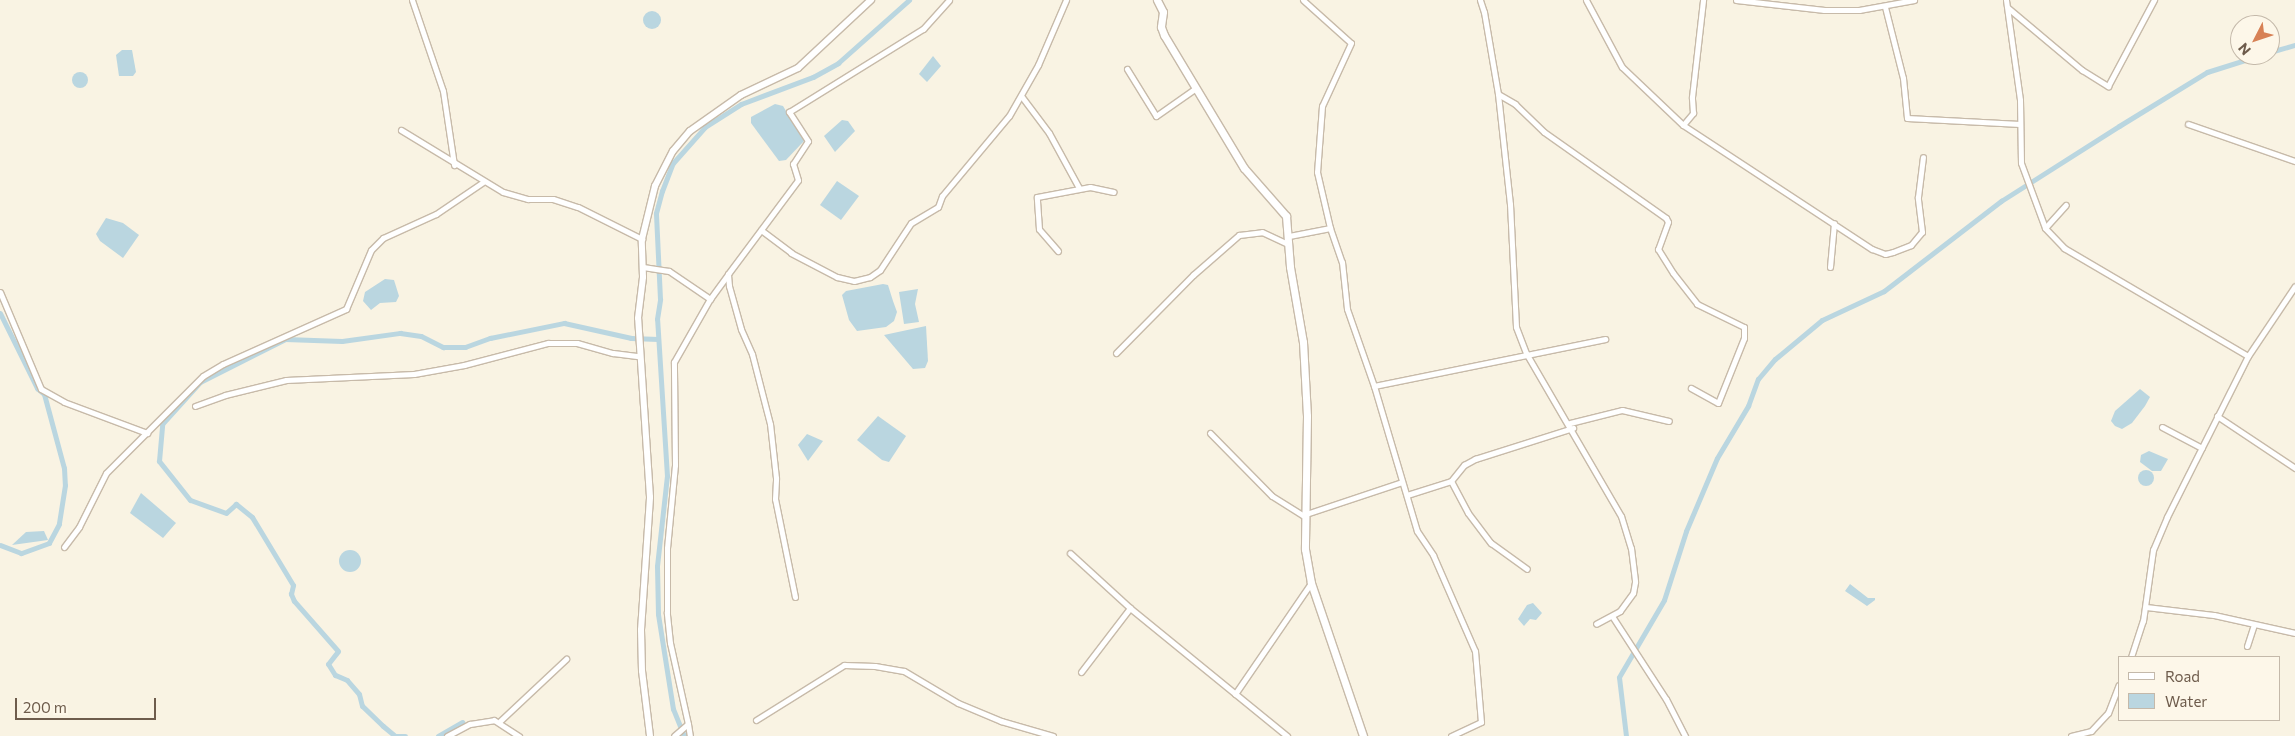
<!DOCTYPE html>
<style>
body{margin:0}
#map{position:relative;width:2295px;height:736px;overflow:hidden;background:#f9f3e3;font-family:Commissioner,sans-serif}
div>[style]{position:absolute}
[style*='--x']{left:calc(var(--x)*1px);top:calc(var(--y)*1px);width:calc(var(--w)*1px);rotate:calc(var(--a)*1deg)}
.water>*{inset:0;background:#bad6e0}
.round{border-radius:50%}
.canal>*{height:5px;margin:-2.5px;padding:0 2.5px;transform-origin:2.5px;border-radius:2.5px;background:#bad6e0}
.roads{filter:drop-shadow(1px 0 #c7baa9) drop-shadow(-1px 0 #c7baa9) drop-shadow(0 1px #c7baa9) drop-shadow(0 -1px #c7baa9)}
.minor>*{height:5px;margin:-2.5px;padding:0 2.5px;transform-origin:2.5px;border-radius:2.5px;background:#fff}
.tertiary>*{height:6px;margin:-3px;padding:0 3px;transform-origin:3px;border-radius:3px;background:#fff}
.secondary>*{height:7px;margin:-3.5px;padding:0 3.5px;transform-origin:3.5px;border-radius:3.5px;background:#fff}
span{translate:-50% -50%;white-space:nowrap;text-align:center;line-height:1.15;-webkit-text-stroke:4px #fdf7e9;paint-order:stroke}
.legend{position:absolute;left:2118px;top:656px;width:162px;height:65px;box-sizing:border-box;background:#fdf7e9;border:1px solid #c4b9aa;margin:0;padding:6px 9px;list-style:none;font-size:15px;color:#6e5c4c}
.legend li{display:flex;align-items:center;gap:10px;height:25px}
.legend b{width:25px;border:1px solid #c4b9aa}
.north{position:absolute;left:2230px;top:15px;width:50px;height:50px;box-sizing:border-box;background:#fdf7e9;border:1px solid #c4b9aa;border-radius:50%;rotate:229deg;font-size:14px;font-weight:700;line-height:20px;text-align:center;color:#6e5c4c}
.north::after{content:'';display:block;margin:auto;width:18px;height:22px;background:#d78155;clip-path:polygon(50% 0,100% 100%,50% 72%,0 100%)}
.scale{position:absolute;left:15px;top:698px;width:141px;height:22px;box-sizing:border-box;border:2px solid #6e5c4c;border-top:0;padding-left:6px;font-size:15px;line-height:18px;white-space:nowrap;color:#6e5c4c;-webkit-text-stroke:4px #fdf7e9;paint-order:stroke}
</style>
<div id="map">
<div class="water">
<i class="round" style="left:643px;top:11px;width:18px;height:18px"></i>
<i style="clip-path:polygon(122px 50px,132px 50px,136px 72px,133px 76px,119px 76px,116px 55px)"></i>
<i style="clip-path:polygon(933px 56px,941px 66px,927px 82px,919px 74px)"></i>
<i class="round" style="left:72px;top:72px;width:16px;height:16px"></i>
<i style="clip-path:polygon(775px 104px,783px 106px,804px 141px,786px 160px,779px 161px,751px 123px,751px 117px)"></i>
<i style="clip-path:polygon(842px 120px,848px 121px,855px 131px,835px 152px,824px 136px)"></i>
<i style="clip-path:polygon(837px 181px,859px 196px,841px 220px,820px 205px)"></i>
<i style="clip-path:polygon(106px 218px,123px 223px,139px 235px,123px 258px,100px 241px,96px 234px)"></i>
<i style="clip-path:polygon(385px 279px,394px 280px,399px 296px,396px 302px,380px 303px,371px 310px,363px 301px,365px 292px)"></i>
<i style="clip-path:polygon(883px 284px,888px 285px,893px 301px,897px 312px,894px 321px,886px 327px,857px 331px,849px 320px,842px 295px,846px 291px)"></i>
<i style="clip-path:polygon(918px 289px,915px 304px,919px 322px,904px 324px,899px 292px)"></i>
<i style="clip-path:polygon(926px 326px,928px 361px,925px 368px,913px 369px,884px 335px)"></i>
<i style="clip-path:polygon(2140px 389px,2150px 397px,2145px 406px,2132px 423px,2122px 429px,2115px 426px,2111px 421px,2115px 411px)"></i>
<i style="clip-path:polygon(878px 416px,906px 436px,889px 462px,882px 460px,857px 440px)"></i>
<i style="clip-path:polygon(807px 434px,823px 441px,808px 461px,798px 445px)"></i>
<i style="clip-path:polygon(2149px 451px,2168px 459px,2161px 471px,2152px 471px,2140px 462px,2141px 455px)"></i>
<i class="round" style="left:2138px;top:470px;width:16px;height:16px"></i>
<i style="clip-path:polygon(141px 493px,176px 523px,163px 538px,130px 513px)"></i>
<i style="clip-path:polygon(44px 531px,48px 540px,12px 545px,26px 532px)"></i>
<i class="round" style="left:339px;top:550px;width:22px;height:22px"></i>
<i style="clip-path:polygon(1850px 584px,1868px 598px,1875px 598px,1875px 600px,1867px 606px,1845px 591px)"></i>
<i style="clip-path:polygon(1533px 603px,1542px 613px,1536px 620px,1530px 619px,1524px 626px,1518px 619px,1527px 605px)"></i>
</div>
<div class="canal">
<i style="--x:2270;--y:52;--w:26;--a:-16"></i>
<i style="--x:0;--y:313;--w:84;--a:63.7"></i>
<i style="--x:37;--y:388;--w:9;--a:41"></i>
<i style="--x:44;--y:394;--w:77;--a:74.9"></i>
<i style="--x:64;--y:468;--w:17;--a:87"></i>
<i style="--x:65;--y:485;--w:39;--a:99"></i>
<i style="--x:59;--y:524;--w:21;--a:118"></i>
<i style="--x:49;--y:543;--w:30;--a:160"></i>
<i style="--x:21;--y:553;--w:22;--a:-159"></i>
<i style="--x:405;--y:736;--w:10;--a:180"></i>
<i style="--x:395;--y:736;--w:16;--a:-140"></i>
<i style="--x:383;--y:726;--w:29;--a:-136"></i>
<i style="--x:362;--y:706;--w:12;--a:-104"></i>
<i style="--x:359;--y:694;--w:18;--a:-131"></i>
<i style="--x:347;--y:680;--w:13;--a:-157"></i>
<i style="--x:335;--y:675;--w:13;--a:-122"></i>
<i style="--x:328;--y:664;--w:16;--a:-52"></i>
<i style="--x:338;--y:651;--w:67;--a:-131.3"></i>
<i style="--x:294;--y:601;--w:8;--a:-113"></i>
<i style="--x:291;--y:594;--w:9;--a:-77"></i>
<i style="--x:293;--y:585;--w:79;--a:-121.1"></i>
<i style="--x:252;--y:517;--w:21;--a:-141"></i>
<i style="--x:236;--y:504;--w:13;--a:138"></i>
<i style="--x:226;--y:513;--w:38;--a:-160"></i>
<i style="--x:190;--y:500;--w:50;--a:-128.5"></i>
<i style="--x:159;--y:461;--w:37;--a:-85"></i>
<i style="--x:162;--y:424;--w:57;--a:-47.9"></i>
<i style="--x:200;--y:382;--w:95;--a:-26.8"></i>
<i style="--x:285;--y:339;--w:57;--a:2"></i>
<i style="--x:342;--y:341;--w:59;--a:-7.9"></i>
<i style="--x:400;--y:333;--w:21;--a:8"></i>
<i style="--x:421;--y:336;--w:25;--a:27"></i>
<i style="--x:443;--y:347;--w:22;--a:0"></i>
<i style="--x:465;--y:347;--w:27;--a:-20"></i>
<i style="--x:490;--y:338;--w:76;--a:-11.5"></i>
<i style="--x:564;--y:323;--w:69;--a:12.6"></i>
<i style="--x:631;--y:338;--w:27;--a:2"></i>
<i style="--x:438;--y:736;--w:28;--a:-30"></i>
<i style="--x:684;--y:736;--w:29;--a:-112"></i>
<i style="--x:673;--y:709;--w:96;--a:-99"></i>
<i style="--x:658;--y:614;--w:48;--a:-91.2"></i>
<i style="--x:657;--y:566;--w:91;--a:-83.7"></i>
<i style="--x:667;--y:476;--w:157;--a:-93.6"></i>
<i style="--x:657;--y:319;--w:20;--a:-81"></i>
<i style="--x:660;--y:299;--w:86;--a:-92.7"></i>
<i style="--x:656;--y:213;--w:23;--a:-75"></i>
<i style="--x:662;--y:191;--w:30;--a:-69"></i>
<i style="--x:673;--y:163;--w:48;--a:-48.4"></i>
<i style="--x:705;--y:127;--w:43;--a:-32.6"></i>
<i style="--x:741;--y:104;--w:77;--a:-20.6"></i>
<i style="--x:813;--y:77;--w:29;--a:-29"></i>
<i style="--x:838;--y:63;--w:95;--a:-41.6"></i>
<i style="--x:1626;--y:736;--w:59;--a:-96.8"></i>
<i style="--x:1619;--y:677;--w:89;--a:-59.7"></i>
<i style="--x:1664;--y:600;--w:72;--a:-72.3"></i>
<i style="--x:1686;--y:531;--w:79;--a:-67"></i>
<i style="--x:1717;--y:458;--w:61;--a:-59.2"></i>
<i style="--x:1748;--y:406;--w:29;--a:-70"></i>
<i style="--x:1758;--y:379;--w:26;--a:-50"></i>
<i style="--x:1775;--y:359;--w:61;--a:-39.7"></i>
<i style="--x:1822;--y:320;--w:68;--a:-25.1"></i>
<i style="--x:1884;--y:291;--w:148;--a:-37.6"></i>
<i style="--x:2001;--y:201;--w:140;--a:-32.4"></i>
<i style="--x:2119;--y:126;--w:103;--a:-31.5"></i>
<i style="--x:2207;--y:72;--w:57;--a:-17.5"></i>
</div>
<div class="roads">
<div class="minor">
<i style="--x:412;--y:0;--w:96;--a:71.2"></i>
<i style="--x:443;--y:91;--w:75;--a:81.5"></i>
<i style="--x:1303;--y:0;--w:64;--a:41.9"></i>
<i style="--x:1351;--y:43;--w:69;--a:114.7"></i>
<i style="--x:1322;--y:106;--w:66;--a:94.3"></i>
<i style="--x:1317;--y:172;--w:57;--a:76.9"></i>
<i style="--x:1480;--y:0;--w:13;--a:72"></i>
<i style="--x:1484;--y:12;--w:83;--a:80.3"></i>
<i style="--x:1498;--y:94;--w:111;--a:83.8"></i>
<i style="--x:1510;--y:204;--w:123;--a:87.2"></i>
<i style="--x:1516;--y:327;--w:28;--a:69"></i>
<i style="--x:1526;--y:353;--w:189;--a:59.8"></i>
<i style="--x:1621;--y:516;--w:34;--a:73"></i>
<i style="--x:1631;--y:548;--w:34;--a:83"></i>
<i style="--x:1635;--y:582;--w:11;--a:100"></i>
<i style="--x:1633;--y:593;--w:22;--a:126"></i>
<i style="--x:1620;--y:611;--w:27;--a:152"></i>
<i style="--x:1586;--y:0;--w:76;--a:61.8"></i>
<i style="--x:1622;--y:67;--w:84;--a:43.6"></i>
<i style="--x:1683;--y:125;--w:226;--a:33.3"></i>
<i style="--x:1872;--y:249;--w:14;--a:21"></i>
<i style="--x:1885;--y:254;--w:8;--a:-14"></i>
<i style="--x:1893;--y:252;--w:19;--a:-21"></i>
<i style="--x:1911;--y:245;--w:17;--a:-50"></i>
<i style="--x:1922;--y:232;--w:35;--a:-97"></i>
<i style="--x:1918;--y:197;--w:40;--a:-82.9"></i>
<i style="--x:1736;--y:0;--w:89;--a:6.5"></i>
<i style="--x:1824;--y:10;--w:35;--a:0"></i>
<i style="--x:1859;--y:10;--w:56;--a:-10.3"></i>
<i style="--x:2006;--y:0;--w:101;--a:82"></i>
<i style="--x:2020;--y:100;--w:63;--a:89.1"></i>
<i style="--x:2021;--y:163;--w:69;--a:69.7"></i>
<i style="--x:2045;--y:228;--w:28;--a:46"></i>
<i style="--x:2064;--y:248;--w:213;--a:30.4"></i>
<i style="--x:1885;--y:7;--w:73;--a:75.8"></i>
<i style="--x:1903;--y:78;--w:40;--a:84.3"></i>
<i style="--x:1907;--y:118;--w:113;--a:3"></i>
<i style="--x:2008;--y:8;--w:97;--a:40"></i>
<i style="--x:2082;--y:70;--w:31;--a:32"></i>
<i style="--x:2108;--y:86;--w:98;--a:-61.9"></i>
<i style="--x:1127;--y:69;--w:55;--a:58.3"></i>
<i style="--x:1156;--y:116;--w:49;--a:-35"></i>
<i style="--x:1498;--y:94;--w:20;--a:30"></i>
<i style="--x:1515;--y:104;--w:40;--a:44"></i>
<i style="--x:1544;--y:132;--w:149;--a:35.2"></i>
<i style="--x:1666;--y:218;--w:4;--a:63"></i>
<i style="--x:1668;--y:222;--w:29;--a:110"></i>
<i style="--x:1658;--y:249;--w:28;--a:58"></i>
<i style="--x:1673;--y:273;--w:39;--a:52"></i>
<i style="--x:1697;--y:304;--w:52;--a:26.1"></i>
<i style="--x:1744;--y:327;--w:11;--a:90"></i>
<i style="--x:1744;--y:338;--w:70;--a:111.8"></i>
<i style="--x:1718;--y:403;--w:31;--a:-151"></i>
<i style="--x:1022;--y:97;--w:45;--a:53.1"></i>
<i style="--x:1049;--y:133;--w:63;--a:61.4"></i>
<i style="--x:2188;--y:124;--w:113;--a:19.1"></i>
<i style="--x:1683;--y:125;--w:16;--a:-50"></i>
<i style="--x:1693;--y:113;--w:16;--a:-94"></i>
<i style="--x:1692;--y:97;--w:98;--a:-83.5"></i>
<i style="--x:401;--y:130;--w:119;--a:31.3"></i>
<i style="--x:503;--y:192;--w:26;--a:16"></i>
<i style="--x:528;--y:199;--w:25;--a:0"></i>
<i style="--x:553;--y:199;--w:26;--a:18"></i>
<i style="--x:578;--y:207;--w:72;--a:26.6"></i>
<i style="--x:2045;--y:228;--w:31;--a:-48"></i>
<i style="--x:761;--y:230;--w:38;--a:37"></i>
<i style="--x:791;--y:253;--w:52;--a:27.6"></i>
<i style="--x:837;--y:277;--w:17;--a:13"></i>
<i style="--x:854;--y:281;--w:16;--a:-14"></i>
<i style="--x:870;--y:277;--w:12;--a:-35"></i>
<i style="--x:880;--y:270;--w:56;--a:-56.6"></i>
<i style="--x:911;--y:223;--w:31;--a:-31"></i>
<i style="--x:938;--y:207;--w:12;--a:-70"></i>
<i style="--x:942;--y:196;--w:104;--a:-50.1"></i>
<i style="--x:1009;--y:116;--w:59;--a:-60.4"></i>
<i style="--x:1038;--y:65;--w:71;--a:-66.7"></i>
<i style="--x:1289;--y:236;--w:42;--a:-11"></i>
<i style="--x:1330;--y:228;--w:36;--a:71"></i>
<i style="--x:1342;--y:262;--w:47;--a:83.9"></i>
<i style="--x:1347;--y:309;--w:82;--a:70.7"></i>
<i style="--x:1374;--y:386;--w:151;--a:73.5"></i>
<i style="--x:1417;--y:531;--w:29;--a:56"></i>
<i style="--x:1433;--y:555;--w:105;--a:66.4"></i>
<i style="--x:1475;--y:651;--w:71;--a:85.2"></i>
<i style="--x:1481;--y:722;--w:33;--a:155"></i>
<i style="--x:1058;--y:251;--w:29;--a:-131"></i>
<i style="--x:1039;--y:229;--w:32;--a:-94"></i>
<i style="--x:1037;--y:197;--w:54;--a:-10.7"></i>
<i style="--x:1090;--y:187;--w:24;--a:12"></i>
<i style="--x:643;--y:267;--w:26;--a:9"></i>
<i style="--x:669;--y:271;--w:50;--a:34.3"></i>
<i style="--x:1830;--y:267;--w:44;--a:-84.8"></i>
<i style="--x:0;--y:292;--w:105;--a:67.1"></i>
<i style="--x:41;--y:389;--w:26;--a:29"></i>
<i style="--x:64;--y:402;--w:89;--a:20.5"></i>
<i style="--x:1116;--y:353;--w:110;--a:-45.4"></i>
<i style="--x:1193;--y:275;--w:61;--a:-41"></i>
<i style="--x:1239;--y:235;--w:23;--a:-7"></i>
<i style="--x:1262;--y:232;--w:29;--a:25"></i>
<i style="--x:1374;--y:386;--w:236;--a:-11.5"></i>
<i style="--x:195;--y:406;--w:32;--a:-20"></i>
<i style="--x:225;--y:395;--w:63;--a:-13.8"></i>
<i style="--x:286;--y:380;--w:128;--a:-2.7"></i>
<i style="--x:414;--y:374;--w:51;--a:-10.2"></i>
<i style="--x:464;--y:365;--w:87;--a:-14.7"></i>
<i style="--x:548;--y:343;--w:29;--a:0"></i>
<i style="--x:577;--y:343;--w:37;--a:16"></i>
<i style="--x:613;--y:353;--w:26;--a:7"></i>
<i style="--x:2217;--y:416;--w:94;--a:33.7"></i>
<i style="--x:1570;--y:423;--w:54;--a:-14"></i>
<i style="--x:1622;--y:410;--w:48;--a:13.2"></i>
<i style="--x:2162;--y:427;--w:45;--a:27.7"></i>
<i style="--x:1210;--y:433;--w:88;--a:45.5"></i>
<i style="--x:1272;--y:496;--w:36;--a:32"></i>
<i style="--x:1303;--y:515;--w:104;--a:-18.4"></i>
<i style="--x:1451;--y:481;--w:21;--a:-51"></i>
<i style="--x:1464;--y:465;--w:13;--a:-29"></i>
<i style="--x:1475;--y:459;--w:103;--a:-17.6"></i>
<i style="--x:1407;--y:495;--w:46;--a:-17.7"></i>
<i style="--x:1451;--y:481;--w:36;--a:62"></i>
<i style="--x:1468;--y:513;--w:38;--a:53"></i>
<i style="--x:1491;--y:543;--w:44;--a:35.8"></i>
<i style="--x:64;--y:547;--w:25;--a:-53"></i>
<i style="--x:79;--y:527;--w:60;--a:-63.4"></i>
<i style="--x:106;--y:473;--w:137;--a:-45"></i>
<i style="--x:203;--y:376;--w:23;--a:-31"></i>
<i style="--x:223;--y:364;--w:135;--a:-24.1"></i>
<i style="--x:346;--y:309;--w:64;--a:-67"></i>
<i style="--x:371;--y:250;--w:17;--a:-45"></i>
<i style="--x:383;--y:238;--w:58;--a:-24.4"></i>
<i style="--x:436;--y:214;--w:57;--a:-34.2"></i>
<i style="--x:1070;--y:553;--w:81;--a:42.5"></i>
<i style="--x:1130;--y:608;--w:203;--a:39.2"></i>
<i style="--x:795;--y:597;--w:100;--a:-101.5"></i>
<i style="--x:775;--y:499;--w:21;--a:-87"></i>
<i style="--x:776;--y:478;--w:54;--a:-96.3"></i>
<i style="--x:770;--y:424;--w:72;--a:-104.4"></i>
<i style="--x:752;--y:354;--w:27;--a:-114"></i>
<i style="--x:741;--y:329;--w:45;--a:-105.6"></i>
<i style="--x:729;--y:286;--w:12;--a:-95"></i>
<i style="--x:728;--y:274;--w:117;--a:-53.3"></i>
<i style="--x:798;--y:180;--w:17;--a:-107"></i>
<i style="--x:793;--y:164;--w:27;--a:-57"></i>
<i style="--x:808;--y:141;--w:35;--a:-123"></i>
<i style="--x:789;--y:112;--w:158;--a:-31.8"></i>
<i style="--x:923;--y:29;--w:39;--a:-48"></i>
<i style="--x:2146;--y:607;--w:68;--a:6.7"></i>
<i style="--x:2214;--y:615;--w:83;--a:12.5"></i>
<i style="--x:1612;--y:616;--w:99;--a:57"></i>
<i style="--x:1666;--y:699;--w:42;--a:62.8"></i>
<i style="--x:2247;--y:646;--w:22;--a:-72"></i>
<i style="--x:2131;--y:657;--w:38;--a:-72"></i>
<i style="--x:2143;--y:621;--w:72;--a:-82"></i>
<i style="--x:2153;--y:550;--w:36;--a:-67"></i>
<i style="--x:2167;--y:517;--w:180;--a:-63.3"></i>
<i style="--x:2248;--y:356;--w:84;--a:-56.1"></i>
<i style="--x:1081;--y:672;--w:81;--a:-52.6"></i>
<i style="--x:1235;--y:694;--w:135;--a:-55.6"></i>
<i style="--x:756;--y:720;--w:104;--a:-32"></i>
<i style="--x:844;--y:665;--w:31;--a:2"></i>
<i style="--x:875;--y:666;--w:29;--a:10"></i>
<i style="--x:904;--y:671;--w:63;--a:30.7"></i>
<i style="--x:958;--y:703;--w:47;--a:22.7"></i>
<i style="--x:1001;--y:721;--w:54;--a:16.1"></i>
<i style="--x:500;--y:721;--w:91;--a:-43.2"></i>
<i style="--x:688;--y:724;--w:12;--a:81"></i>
<i style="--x:447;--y:736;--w:26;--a:-28"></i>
<i style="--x:470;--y:724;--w:24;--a:-9"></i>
<i style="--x:494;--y:720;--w:30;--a:33"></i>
<i style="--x:674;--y:736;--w:18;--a:-41"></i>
<i style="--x:688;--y:724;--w:83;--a:-102.5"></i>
<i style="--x:670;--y:643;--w:31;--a:-96"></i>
<i style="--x:667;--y:612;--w:64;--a:-90"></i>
<i style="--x:667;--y:548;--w:83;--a:-84.5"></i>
<i style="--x:675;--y:465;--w:103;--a:-90.6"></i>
<i style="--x:674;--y:362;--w:73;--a:-60.3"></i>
<i style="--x:710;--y:299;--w:31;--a:-54"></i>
<i style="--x:2071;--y:736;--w:21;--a:-14"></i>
<i style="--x:2091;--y:731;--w:25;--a:-47"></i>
<i style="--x:2108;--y:713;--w:30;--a:-69"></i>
</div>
<div class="tertiary">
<i style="--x:650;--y:736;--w:65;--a:-97"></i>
<i style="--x:642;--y:671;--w:41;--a:-91.4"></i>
<i style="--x:641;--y:630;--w:133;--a:-86.1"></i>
<i style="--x:650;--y:497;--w:179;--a:-93.8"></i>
<i style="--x:638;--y:318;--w:41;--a:-83"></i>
<i style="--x:643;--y:277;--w:38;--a:-92"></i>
<i style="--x:642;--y:239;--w:55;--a:-76.2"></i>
<i style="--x:655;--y:186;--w:39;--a:-63"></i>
<i style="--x:673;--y:151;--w:26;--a:-50"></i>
<i style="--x:690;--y:131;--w:62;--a:-35.2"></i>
<i style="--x:741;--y:95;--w:63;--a:-25.3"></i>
<i style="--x:798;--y:68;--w:100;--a:-43"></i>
</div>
<div class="secondary">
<i style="--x:1157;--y:0;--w:13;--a:63"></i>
<i style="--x:1163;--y:12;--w:15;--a:98"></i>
<i style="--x:1161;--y:27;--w:9;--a:69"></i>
<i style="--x:1164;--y:35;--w:155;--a:59"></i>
<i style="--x:1244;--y:168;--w:64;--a:48.8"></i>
<i style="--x:1286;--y:216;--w:51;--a:85.5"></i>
<i style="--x:1290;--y:267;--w:76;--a:80.2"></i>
<i style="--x:1303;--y:342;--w:74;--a:86.9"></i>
<i style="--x:1307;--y:416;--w:133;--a:90.9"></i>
<i style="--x:1305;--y:549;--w:35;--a:80"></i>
<i style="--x:1311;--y:583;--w:162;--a:71.2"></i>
</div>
</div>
<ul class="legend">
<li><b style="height:6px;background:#fff"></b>Road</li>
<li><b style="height:14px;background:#bad6e0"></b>Water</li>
</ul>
<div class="north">N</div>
<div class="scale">200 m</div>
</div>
